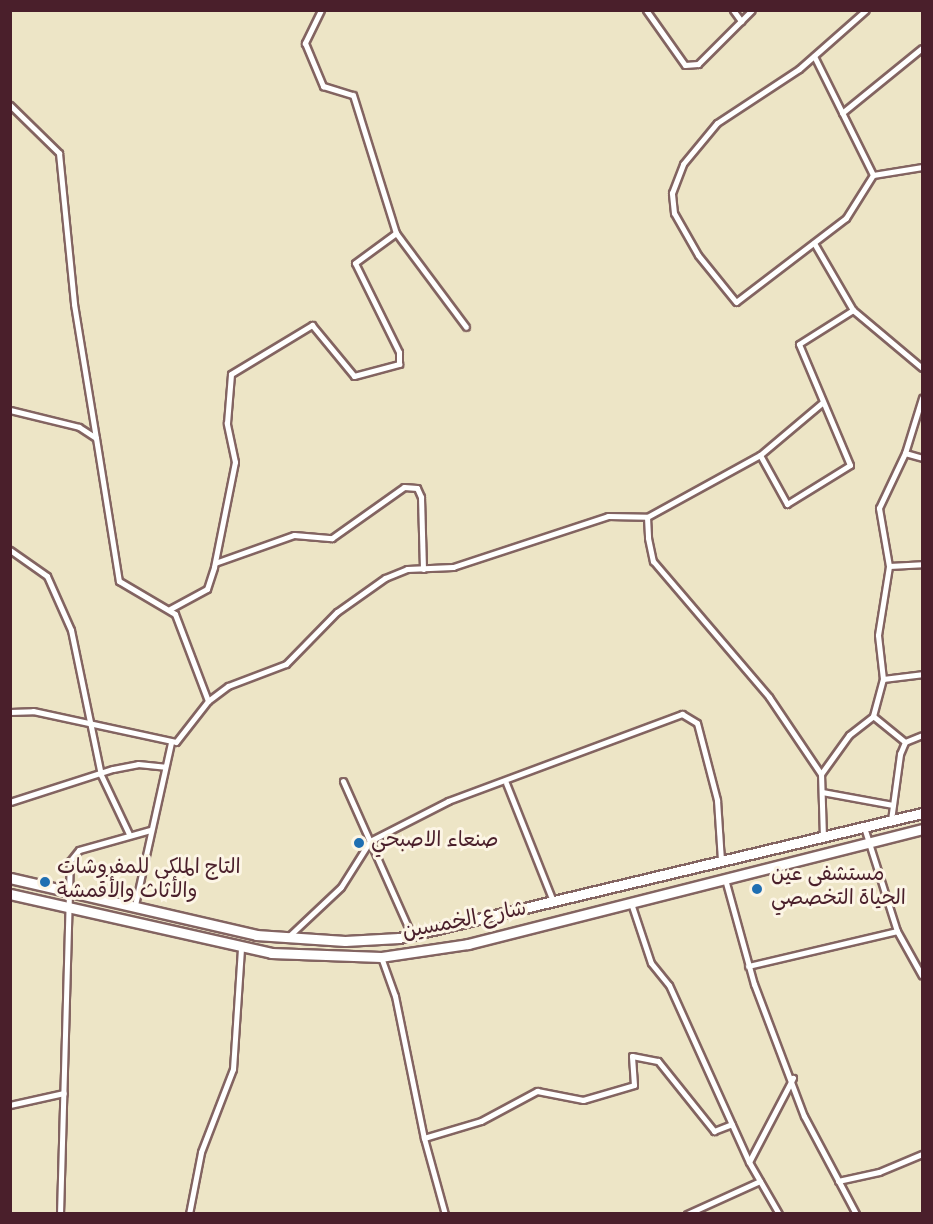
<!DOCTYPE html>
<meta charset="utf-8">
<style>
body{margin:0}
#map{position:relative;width:933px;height:1224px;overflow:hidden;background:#ede5c6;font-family:"Gochi Hand","Playpen Sans Arabic",sans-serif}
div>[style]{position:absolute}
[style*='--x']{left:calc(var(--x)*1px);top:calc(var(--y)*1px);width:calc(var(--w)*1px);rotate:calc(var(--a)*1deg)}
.roads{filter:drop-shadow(2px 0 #836461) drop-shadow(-2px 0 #836461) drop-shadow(0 2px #836461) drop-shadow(0 -2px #836461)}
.street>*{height:5px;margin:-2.5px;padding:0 2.5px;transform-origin:2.5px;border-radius:2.5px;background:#fff}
.primary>*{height:9px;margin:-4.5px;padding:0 4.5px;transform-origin:4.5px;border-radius:4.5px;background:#fff}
.dots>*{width:16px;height:16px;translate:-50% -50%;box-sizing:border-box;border:3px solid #fcf5e5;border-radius:50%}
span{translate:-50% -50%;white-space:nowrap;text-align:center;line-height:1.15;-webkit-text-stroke:6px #fcf5e5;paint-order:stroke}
.poi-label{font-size:21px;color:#4a1f2b}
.left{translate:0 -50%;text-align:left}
.street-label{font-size:21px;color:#4a1f2b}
.frame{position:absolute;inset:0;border:12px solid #4a1f2b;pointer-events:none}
</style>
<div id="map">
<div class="roads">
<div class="street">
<i style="--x:321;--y:10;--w:37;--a:116"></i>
<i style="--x:305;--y:43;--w:47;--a:67.3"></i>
<i style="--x:323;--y:86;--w:31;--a:17"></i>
<i style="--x:353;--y:95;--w:145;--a:72.7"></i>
<i style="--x:396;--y:233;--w:117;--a:53.3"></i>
<i style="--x:646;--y:10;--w:67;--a:54.7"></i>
<i style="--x:685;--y:65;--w:13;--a:-4"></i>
<i style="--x:698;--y:64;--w:76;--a:-45"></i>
<i style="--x:733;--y:10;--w:14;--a:54"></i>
<i style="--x:814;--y:56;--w:133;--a:63.6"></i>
<i style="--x:873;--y:175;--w:51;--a:122.1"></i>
<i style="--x:846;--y:218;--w:138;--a:142.6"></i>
<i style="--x:736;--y:302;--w:60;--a:-129"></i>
<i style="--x:698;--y:255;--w:48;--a:-119.7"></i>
<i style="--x:674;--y:213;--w:20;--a:-96"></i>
<i style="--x:672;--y:193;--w:31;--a:-69"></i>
<i style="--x:683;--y:164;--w:53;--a:-50.3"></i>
<i style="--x:717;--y:123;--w:98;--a:-33.4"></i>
<i style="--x:799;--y:69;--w:89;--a:-41.4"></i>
<i style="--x:10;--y:105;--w:69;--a:44.4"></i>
<i style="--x:59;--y:153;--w:152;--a:84.3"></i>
<i style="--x:74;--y:304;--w:136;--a:80.7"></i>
<i style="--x:842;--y:113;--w:103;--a:-39.1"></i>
<i style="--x:873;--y:175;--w:50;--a:-9.3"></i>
<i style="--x:814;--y:243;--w:78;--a:59.8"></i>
<i style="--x:853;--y:310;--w:90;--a:40"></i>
<i style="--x:823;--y:402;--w:82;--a:139.9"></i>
<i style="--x:760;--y:455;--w:56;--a:61.1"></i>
<i style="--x:787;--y:504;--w:74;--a:-31.8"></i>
<i style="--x:850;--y:465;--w:131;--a:-112.9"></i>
<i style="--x:799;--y:344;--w:64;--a:-32.2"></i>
<i style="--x:10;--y:410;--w:71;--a:13.8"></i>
<i style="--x:79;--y:427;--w:20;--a:33"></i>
<i style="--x:96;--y:438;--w:145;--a:80.9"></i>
<i style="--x:119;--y:581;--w:65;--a:30.5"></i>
<i style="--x:175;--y:614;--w:93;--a:69.2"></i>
<i style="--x:905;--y:453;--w:18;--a:16"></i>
<i style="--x:760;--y:455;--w:129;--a:151.2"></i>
<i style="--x:647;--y:517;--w:21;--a:87"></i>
<i style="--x:648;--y:538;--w:24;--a:78"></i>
<i style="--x:653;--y:561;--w:179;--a:49.5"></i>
<i style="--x:769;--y:697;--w:93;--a:56"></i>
<i style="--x:10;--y:550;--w:45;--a:35.1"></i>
<i style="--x:47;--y:576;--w:59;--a:66"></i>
<i style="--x:71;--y:630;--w:148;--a:78.3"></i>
<i style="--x:101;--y:775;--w:65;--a:64.6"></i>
<i style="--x:215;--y:563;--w:84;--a:-19.5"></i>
<i style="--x:294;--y:535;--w:38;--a:5"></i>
<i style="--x:332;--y:538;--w:88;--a:-35.3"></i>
<i style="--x:404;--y:487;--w:13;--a:4"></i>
<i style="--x:417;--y:488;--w:10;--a:66"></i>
<i style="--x:421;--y:497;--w:72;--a:88.4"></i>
<i style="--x:889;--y:566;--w:59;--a:-99.8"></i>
<i style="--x:879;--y:508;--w:61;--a:-64.7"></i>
<i style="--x:905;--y:453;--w:58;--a:-72.8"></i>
<i style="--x:170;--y:609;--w:42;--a:-28.4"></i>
<i style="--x:207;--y:589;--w:23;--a:-72"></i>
<i style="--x:214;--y:567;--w:107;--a:-78.7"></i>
<i style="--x:235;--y:462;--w:40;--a:-102"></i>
<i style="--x:227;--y:423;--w:49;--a:-85.3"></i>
<i style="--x:231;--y:374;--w:95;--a:-31.2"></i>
<i style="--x:312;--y:325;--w:66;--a:50.5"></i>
<i style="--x:354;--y:376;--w:47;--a:-14.9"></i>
<i style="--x:399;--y:364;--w:12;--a:-90"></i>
<i style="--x:399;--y:352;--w:99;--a:-116.3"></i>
<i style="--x:355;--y:263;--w:51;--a:-36.2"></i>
<i style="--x:883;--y:679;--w:39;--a:-7"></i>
<i style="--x:10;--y:712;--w:23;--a:-2"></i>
<i style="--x:33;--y:711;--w:146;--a:12.2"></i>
<i style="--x:176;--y:742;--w:52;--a:-52"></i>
<i style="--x:208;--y:701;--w:25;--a:-37"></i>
<i style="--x:228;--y:686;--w:62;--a:-20.8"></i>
<i style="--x:286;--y:664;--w:73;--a:-45.6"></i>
<i style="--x:337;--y:612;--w:59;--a:-35.3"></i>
<i style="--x:385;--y:578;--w:24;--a:-22"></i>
<i style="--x:407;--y:569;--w:46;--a:-2.5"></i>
<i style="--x:453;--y:567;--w:163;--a:-18.2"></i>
<i style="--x:608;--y:516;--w:39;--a:1"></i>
<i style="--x:873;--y:716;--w:41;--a:39.1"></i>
<i style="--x:343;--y:781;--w:170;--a:66"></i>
<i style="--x:506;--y:783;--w:127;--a:68.3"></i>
<i style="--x:822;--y:792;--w:72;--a:10.4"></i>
<i style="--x:10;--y:802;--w:108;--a:-17.8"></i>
<i style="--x:113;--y:769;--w:25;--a:-11"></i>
<i style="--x:138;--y:764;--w:27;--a:6"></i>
<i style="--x:891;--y:820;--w:67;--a:-82.2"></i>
<i style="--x:900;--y:754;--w:13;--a:-67"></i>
<i style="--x:905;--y:742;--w:18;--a:-22"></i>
<i style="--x:864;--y:827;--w:109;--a:72.4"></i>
<i style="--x:897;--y:931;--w:51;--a:60.9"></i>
<i style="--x:823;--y:837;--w:63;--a:-91.8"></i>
<i style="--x:821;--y:774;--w:48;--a:-54.3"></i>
<i style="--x:849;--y:735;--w:31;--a:-38"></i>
<i style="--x:873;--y:716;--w:38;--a:-75"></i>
<i style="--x:883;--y:679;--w:44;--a:-96.5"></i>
<i style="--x:878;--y:635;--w:70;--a:-80.9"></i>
<i style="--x:889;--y:566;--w:33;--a:-3"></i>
<i style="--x:725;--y:879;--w:109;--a:74.6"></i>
<i style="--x:754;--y:984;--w:141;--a:69.3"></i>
<i style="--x:804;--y:1116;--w:111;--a:62"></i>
<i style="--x:631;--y:903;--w:63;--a:71.6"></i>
<i style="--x:651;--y:963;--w:28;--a:51"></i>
<i style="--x:669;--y:985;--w:194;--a:65.7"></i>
<i style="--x:135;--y:905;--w:167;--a:-77.5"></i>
<i style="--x:289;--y:936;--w:71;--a:-43.3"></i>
<i style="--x:341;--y:887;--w:54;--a:-57.8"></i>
<i style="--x:370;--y:841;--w:88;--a:-27.1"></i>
<i style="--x:448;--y:801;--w:250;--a:-20.4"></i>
<i style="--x:682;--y:714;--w:17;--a:31"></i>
<i style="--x:697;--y:723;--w:80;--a:75.4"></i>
<i style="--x:717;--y:800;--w:61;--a:86.2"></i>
<i style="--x:381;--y:957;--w:41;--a:70.3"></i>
<i style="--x:395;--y:996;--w:145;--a:78.5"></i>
<i style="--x:424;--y:1138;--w:59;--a:-16.6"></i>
<i style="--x:481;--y:1121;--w:64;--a:-28.2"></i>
<i style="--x:537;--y:1091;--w:47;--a:11.1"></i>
<i style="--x:583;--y:1100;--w:53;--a:-16.4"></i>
<i style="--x:634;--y:1085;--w:29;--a:-94"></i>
<i style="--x:632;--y:1056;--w:26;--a:11"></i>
<i style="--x:658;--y:1061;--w:90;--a:51.3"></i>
<i style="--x:714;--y:1131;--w:19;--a:-21"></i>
<i style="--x:748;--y:966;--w:153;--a:-13.2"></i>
<i style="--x:10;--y:1105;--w:55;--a:-12.5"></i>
<i style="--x:424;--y:1138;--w:79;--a:74.6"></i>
<i style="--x:838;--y:1181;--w:42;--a:-12.4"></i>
<i style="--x:879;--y:1172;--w:47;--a:-22.7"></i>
<i style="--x:60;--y:1214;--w:353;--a:-88.4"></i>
<i style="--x:70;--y:861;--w:14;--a:-51"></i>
<i style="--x:79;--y:850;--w:74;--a:-15.7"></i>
<i style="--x:189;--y:1214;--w:63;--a:-79"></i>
<i style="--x:201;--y:1152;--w:89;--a:-68.9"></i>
<i style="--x:233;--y:1069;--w:122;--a:-86.2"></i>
<i style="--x:687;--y:1214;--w:80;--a:-24.3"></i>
<i style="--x:779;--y:1214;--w:60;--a:-120"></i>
<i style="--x:749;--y:1162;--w:95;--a:-62.4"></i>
</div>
<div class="primary">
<i style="--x:10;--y:878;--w:253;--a:13"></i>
<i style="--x:256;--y:935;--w:89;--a:3.9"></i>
<i style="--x:345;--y:941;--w:54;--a:-3.2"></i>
<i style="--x:399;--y:938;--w:538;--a:-13.44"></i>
<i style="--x:10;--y:894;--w:268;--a:12.7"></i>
<i style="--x:271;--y:953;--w:110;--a:2.1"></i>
<i style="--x:381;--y:957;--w:88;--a:-8.5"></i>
<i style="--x:468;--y:944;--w:468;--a:-14.2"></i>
</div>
</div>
<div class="dots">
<i style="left:359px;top:843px;background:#1f6fb2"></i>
<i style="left:45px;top:882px;background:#1f6fb2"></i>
<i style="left:757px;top:889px;background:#1f6fb2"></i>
</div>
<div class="poi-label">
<span class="left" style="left:371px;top:843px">صنعاء الاصبحي</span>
<span class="left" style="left:57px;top:882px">التاج الملكي للمفروشات<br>والأثاث والأقمشة</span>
<span class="left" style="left:771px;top:889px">مستشفى عين<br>الحياة التخصصي</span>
</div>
<div class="street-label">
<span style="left:465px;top:923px;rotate:-11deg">شارع الخمسين</span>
</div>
<div class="frame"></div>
</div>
